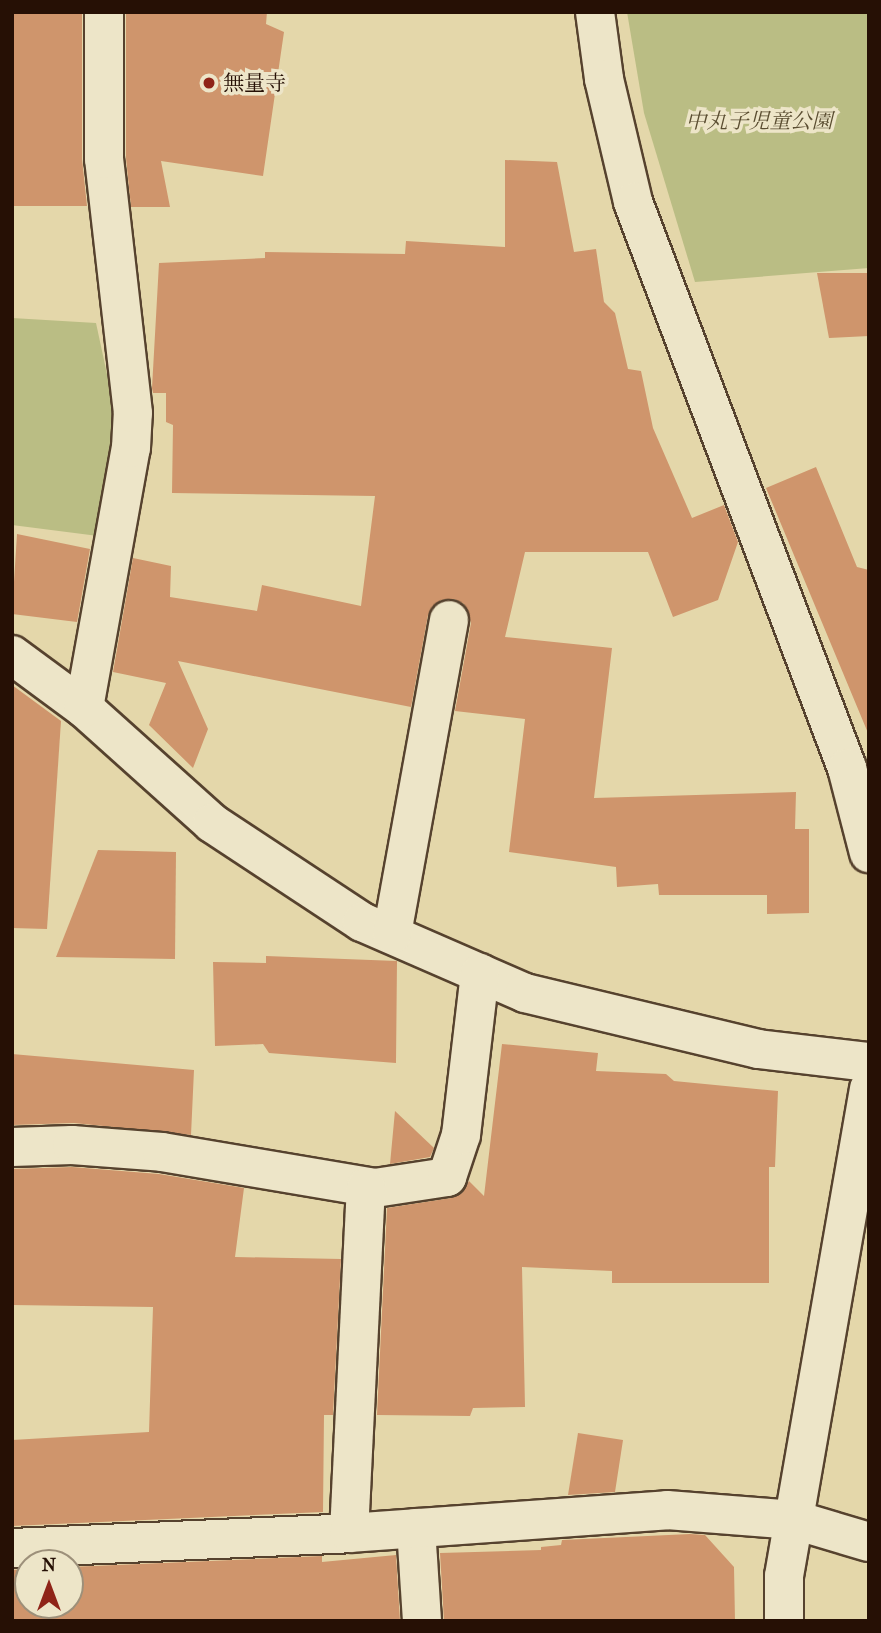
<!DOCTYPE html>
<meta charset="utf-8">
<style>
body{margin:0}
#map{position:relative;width:881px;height:1633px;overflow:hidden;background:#e4d7aa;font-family:"IM FELL French Canon","Noto Serif JP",serif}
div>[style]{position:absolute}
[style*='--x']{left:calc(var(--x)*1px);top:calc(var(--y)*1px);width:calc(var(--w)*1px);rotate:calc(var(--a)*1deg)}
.green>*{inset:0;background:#babd84}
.building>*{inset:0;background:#cf956c}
.roads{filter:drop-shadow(2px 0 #56422e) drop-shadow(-2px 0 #56422e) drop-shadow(0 2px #56422e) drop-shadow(0 -2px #56422e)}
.minor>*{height:38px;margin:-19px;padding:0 19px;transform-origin:19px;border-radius:19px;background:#ede5c8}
.dots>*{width:19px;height:19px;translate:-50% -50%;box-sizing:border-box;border:4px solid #ede5c8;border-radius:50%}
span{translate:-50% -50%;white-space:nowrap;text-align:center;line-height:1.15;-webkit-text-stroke:7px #ede5c8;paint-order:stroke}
.poi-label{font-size:21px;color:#261005}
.left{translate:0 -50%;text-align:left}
.park-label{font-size:21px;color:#5a4d31;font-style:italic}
.frame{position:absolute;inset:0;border:14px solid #261005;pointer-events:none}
.north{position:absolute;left:14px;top:1549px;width:70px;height:70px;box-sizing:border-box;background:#ede5c8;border:2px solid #9d907a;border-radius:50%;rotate:0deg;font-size:19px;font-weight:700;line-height:28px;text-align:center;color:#261005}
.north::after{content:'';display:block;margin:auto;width:24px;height:32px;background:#8f2418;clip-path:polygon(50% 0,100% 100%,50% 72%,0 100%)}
</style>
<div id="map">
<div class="green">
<i style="clip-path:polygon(627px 12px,869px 12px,869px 268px,695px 282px,644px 113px)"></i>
<i style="clip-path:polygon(12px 318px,96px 323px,116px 416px,98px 536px,12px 525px)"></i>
</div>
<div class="building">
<i style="clip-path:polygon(12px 12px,82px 12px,82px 159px,87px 206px,12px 206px)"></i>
<i style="clip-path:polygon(126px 12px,267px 12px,266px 24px,284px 32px,263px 176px,161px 161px,170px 207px,131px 207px,126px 158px)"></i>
<i style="clip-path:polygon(505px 160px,557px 162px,574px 252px,596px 249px,604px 302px,615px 313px,628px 369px,641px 371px,653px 428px,692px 518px,724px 505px,738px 542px,718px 600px,673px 617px,648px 552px,525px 552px,505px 637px,612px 648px,594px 798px,796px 792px,795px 829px,809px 829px,809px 913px,767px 914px,767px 895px,659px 895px,658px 884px,617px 887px,616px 867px,509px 852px,525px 719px,455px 711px,471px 623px,464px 604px,454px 599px,441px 600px,428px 615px,411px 707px,178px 661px,208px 729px,193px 768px,149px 725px,166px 683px,113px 672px,133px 558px,171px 566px,170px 597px,257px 611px,262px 585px,361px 606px,375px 496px,172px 493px,173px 425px,166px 422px,166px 393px,153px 393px,152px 388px,159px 263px,265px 258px,265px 252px,405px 254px,406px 241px,505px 247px)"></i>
<i style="clip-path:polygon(817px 273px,869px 273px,869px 336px,829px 338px)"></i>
<i style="clip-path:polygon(816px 467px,857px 567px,869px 570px,868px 733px,766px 488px)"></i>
<i style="clip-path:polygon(17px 534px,90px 549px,77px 622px,12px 614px)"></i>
<i style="clip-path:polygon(12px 685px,61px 721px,47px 929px,12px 928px)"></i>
<i style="clip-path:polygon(98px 850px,176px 852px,175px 959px,56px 957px)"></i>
<i style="clip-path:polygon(266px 956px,397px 961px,396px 1063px,269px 1053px,263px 1044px,215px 1046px,213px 962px,266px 963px)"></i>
<i style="clip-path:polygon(502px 1044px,598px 1053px,596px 1071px,666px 1074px,674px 1081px,778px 1091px,775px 1167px,769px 1167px,769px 1283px,612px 1283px,612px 1271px,522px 1267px,525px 1407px,473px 1408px,470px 1416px,377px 1415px,387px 1208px,451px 1198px,462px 1193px,469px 1181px,484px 1196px)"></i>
<i style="clip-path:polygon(12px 1054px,194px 1070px,191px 1135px,74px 1123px,12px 1125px)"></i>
<i style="clip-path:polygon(395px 1111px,434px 1148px,430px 1157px,390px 1164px)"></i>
<i style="clip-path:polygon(72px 1167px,159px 1174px,244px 1188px,235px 1257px,341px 1259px,333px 1415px,324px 1415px,323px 1512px,12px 1526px,12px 1440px,149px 1432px,153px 1307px,12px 1305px,12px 1169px)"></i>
<i style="clip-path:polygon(578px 1433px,623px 1440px,615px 1492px,568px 1495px)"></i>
<i style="clip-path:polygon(690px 1534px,705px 1535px,734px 1567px,735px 1621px,444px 1621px,440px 1553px,541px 1550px,541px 1547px,561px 1545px,562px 1540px)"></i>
<i style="clip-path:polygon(396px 1555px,400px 1621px,12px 1621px,12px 1570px,28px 1569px,28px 1605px,70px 1605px,70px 1567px,322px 1556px,322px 1562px)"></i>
</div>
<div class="roads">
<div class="minor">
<i style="--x:595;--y:12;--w:68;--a:82.3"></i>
<i style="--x:604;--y:79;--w:126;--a:76.7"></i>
<i style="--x:633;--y:202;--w:605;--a:69.29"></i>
<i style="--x:847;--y:768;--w:88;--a:75.5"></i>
<i style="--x:12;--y:655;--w:89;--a:36.4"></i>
<i style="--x:84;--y:708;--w:172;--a:41.9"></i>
<i style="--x:212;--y:823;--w:180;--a:33.4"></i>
<i style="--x:362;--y:922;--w:178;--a:23.5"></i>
<i style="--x:525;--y:993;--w:240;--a:13.5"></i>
<i style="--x:758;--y:1049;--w:112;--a:6.7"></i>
<i style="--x:84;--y:708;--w:264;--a:-79.8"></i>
<i style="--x:131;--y:448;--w:35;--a:-87"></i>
<i style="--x:133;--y:413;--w:256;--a:-96.5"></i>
<i style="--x:104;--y:159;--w:147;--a:-90"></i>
<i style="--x:392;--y:934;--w:319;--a:-79.7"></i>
<i style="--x:12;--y:1147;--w:60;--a:-1.9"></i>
<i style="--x:72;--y:1145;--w:90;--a:4.4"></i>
<i style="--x:162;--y:1152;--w:216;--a:9.6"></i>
<i style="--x:375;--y:1188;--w:73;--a:-8.7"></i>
<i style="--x:447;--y:1177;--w:44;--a:-71.6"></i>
<i style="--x:461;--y:1135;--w:163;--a:-83.3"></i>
<i style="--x:416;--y:1528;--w:93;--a:86.3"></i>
<i style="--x:349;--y:1533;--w:346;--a:-87.2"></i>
<i style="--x:12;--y:1548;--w:337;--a:-2.5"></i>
<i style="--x:349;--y:1533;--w:319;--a:-4.1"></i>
<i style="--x:667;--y:1510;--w:128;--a:4.5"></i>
<i style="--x:795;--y:1520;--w:77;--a:16.6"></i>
<i style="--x:784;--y:1621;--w:45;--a:-90"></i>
<i style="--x:784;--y:1576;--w:495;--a:-80.1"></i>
</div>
</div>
<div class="dots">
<i style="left:209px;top:83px;background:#8f2418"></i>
</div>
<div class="poi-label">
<span class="left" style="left:223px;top:83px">無量寺</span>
</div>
<div class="park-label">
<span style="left:759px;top:121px">中丸子児童公園</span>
</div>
<div class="frame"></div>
<div class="north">N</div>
</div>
